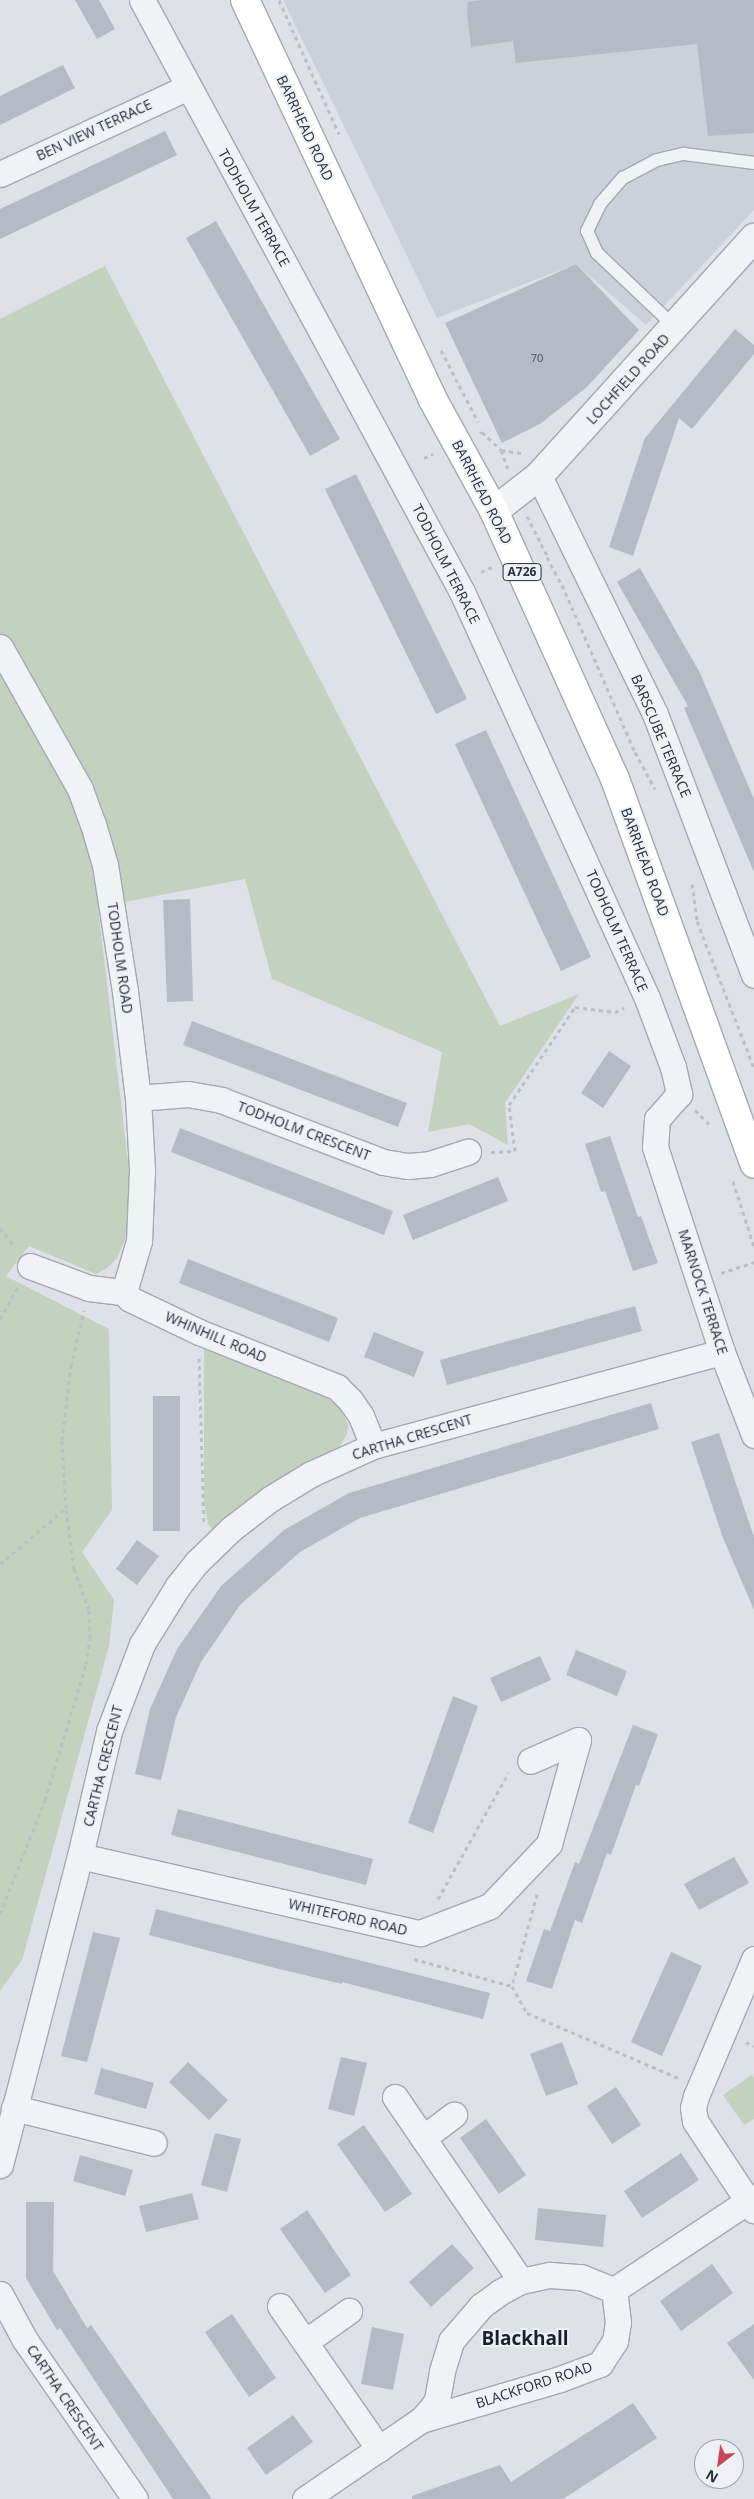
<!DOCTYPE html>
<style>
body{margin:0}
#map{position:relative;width:754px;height:2499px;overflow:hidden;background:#dee1e7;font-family:"Open Sans",sans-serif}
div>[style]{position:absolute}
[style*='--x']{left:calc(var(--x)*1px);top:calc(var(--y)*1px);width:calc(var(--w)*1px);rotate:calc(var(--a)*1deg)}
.built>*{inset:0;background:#ccd0d9}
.green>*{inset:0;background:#c3d1bf}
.building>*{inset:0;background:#b5bac4}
.path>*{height:3px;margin-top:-1.5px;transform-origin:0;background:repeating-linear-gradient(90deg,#bdbfc6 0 4px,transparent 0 8px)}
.roads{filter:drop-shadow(1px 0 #a4a8b1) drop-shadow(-1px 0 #a4a8b1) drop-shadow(0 1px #a4a8b1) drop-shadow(0 -1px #a4a8b1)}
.service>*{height:12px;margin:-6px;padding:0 6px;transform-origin:6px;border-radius:6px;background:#f1f2f6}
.minor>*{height:25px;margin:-12.5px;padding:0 12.5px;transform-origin:12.5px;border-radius:12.5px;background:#f1f2f6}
.tertiary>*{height:28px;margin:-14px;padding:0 14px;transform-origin:14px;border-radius:14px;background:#f1f2f6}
.primary>*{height:28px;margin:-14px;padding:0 14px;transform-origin:14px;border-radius:14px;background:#fff}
span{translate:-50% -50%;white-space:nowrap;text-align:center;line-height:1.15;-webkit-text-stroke:4px #edf0f5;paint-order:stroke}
.number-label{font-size:11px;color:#4b525f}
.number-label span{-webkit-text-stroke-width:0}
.shield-label span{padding:1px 4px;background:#edf0f5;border:1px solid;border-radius:4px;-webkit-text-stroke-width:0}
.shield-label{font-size:12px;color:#282f3d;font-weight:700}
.street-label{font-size:14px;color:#282f3d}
.district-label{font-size:19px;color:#1a202e;font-weight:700}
.north{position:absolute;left:694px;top:2439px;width:50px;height:50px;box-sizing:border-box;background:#edf0f5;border:1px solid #9ea3ab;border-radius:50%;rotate:210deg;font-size:14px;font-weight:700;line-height:20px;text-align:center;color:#282f3d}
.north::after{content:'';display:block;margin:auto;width:18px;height:22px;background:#ca4553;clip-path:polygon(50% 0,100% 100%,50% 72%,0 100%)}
</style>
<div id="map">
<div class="built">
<i style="clip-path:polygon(283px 0,754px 0,754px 210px,646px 325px,576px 264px,437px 318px)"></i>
</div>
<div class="green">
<i style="clip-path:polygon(105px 266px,500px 1026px,579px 994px,505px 1103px,508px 1145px,469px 1124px,428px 1132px,442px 1052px,272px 979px,245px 879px,98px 907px,133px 1205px,128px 1233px,117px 1258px,107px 1268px,96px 1274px,29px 1246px,6px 1276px,109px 1329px,112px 1510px,82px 1552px,114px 1600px,109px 1646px,22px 1960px,0 1991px,0 319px)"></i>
<i style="clip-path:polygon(204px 1348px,333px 1400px,340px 1406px,348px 1425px,347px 1434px,338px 1450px,213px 1530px,208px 1524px,204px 1502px)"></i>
<i style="clip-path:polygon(752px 2075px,754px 2078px,754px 2119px,744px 2125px,723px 2095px)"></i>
</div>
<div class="building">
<i style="clip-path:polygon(75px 0,99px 0,115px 29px,97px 39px)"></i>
<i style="clip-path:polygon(482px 0,754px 0,754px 133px,708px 136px,697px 44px,516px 63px,513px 41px,471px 47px,467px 13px,468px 2px)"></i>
<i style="clip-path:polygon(63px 65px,75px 88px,0 125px,0 96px)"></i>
<i style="clip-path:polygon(165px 131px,177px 155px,0 239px,0 209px)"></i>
<i style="clip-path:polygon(216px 221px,340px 439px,310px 456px,186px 238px)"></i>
<i style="clip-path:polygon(576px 264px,639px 330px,587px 387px,540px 424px,502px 443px,445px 323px)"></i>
<i style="clip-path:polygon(735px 329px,754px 345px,754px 354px,692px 429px,679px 418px,633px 556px,609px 547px,645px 438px)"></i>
<i style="clip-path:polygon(356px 474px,467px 699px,436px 714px,325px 489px)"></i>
<i style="clip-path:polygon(640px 568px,700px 673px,754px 799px,754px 872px,684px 708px,688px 706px,617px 582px)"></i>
<i style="clip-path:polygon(486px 730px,591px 957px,561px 971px,455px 744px)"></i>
<i style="clip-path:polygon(190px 899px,193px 1001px,167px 1002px,163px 900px)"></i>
<i style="clip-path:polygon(192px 1021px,407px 1103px,398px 1127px,183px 1045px)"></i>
<i style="clip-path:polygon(609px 1051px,631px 1066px,603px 1108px,581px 1093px)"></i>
<i style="clip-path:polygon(180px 1128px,393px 1211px,384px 1235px,171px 1152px)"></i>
<i style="clip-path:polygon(610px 1136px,638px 1217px,641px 1216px,658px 1263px,633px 1271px,605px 1191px,601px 1192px,585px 1144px)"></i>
<i style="clip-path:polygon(498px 1177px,508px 1201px,413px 1240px,403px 1215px)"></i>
<i style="clip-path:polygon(188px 1259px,338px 1318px,329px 1342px,179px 1283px)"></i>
<i style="clip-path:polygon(635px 1306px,642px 1331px,447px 1385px,440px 1360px)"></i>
<i style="clip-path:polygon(374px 1332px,424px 1352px,414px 1377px,364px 1357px)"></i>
<i style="clip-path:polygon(153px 1396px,180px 1396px,180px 1531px,153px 1531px)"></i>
<i style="clip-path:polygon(651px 1403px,659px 1429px,360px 1518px,300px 1552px,240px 1605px,201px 1662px,176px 1717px,161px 1780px,135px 1774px,150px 1709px,177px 1649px,221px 1586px,284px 1530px,349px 1493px)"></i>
<i style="clip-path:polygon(719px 1433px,754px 1537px,754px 1610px,723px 1538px,691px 1442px)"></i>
<i style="clip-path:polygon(137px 1540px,159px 1556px,137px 1585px,116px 1569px)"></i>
<i style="clip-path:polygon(576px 1650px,627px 1671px,617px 1696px,566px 1675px)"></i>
<i style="clip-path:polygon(540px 1656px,551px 1680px,501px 1702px,490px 1678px)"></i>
<i style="clip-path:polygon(453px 1696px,478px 1706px,433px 1833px,408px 1823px)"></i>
<i style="clip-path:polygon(633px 1725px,658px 1734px,639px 1786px,636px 1785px,611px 1855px,607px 1853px,582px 1923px,575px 1920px,552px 1989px,526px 1981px,544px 1929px,550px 1931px,575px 1862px,579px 1864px)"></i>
<i style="clip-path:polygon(178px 1809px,373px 1859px,366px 1885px,171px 1835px)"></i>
<i style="clip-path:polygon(734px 1857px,749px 1883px,699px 1910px,684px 1884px)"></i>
<i style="clip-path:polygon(156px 1909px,490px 1993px,483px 2019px,342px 1982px,342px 1984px,271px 1967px,149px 1935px)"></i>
<i style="clip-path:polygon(93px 1932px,120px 1938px,87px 2062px,61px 2056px)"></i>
<i style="clip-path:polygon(671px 1952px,702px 1966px,662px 2056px,631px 2042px)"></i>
<i style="clip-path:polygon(562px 2042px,578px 2084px,546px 2096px,530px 2054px)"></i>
<i style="clip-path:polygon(341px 2057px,367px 2063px,354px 2116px,328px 2109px)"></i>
<i style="clip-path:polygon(188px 2062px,228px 2100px,209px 2120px,169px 2082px)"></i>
<i style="clip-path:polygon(101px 2068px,154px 2083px,146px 2109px,94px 2094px)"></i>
<i style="clip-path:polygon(616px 2087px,641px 2125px,612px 2144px,587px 2106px)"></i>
<i style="clip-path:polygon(486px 2119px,526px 2175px,499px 2194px,460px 2138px)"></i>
<i style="clip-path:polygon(364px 2125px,412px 2194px,385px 2212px,337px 2144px)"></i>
<i style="clip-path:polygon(215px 2133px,241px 2139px,227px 2192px,201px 2185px)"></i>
<i style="clip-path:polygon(681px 2153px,699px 2180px,642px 2218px,624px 2191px)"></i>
<i style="clip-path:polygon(80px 2155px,133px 2170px,125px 2196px,73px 2181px)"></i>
<i style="clip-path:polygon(192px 2193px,199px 2219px,146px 2232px,139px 2206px)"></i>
<i style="clip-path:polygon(26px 2202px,54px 2202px,53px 2271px,87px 2328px,91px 2325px,212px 2499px,173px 2499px,60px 2328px,57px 2330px,26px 2278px)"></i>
<i style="clip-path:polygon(538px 2208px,606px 2215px,603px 2247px,535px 2240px)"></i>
<i style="clip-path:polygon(307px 2210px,351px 2275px,325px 2293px,280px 2229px)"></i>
<i style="clip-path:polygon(452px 2244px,474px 2268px,431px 2307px,409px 2282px)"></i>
<i style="clip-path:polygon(712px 2264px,733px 2293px,681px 2331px,660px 2301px)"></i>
<i style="clip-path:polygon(232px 2314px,276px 2378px,249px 2397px,205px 2332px)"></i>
<i style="clip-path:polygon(754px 2324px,754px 2380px,727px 2343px)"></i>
<i style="clip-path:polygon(372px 2327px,404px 2334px,393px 2390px,361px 2384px)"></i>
<i style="clip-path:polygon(633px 2403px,657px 2438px,563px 2499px,412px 2499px,412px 2496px,500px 2465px,511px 2482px)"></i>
<i style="clip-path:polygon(293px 2415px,313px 2442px,266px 2475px,247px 2448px)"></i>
</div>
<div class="path">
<i style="--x:279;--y:0;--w:147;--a:65.9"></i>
<i style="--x:441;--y:350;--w:81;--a:62.8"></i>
<i style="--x:480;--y:433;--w:2;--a:-27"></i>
<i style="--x:482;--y:432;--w:26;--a:43"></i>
<i style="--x:501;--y:450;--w:20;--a:70"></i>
<i style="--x:501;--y:450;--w:24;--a:9"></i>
<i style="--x:424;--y:458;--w:10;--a:-24"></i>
<i style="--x:527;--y:516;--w:31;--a:63"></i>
<i style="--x:541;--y:544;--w:15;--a:62"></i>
<i style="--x:547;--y:557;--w:32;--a:62"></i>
<i style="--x:562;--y:585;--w:182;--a:66.4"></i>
<i style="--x:635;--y:752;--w:42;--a:61.6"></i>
<i style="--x:481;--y:572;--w:12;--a:-24"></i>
<i style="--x:692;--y:884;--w:37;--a:82"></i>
<i style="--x:697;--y:921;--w:158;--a:68.8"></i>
<i style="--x:695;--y:1110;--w:24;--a:45"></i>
<i style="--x:491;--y:1152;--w:24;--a:-2"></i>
<i style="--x:515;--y:1151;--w:46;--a:-97.4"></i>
<i style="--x:509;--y:1105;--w:118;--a:-56"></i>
<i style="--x:575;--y:1007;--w:40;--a:7.1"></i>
<i style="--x:615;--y:1012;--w:10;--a:-24"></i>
<i style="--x:733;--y:1181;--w:69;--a:72.3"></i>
<i style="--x:0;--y:1228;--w:24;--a:52"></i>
<i style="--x:721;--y:1273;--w:35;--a:-18"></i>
<i style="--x:0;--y:1319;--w:37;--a:-61"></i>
<i style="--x:199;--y:1358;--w:164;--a:88.3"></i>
<i style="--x:0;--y:1564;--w:87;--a:-40.3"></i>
<i style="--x:537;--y:1894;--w:95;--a:105.2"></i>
<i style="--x:512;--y:1986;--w:31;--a:61"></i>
<i style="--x:527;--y:2013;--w:165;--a:23.2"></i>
<i style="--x:438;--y:1899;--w:145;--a:-60.8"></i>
<i style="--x:0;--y:1914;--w:123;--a:-68.5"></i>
<i style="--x:45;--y:1800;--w:142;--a:-73.2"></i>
<i style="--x:86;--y:1664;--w:26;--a:-81"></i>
<i style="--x:90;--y:1638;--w:28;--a:-92"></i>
<i style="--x:89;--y:1610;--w:44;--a:-110.1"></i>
<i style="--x:74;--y:1569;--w:62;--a:-97.5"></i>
<i style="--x:66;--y:1508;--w:68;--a:-93.4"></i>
<i style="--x:62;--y:1440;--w:75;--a:-83.1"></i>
<i style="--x:71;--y:1366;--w:57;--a:-76.9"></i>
<i style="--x:414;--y:1959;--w:102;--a:15.4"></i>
<i style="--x:746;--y:2042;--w:9;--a:27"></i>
</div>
<div class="roads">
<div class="service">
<i style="--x:675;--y:327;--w:108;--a:-136.5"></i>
<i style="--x:597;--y:253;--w:24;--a:-114"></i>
<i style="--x:587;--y:231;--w:30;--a:-64"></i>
<i style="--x:600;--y:204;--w:35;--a:-49"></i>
<i style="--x:623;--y:178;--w:38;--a:-28"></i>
<i style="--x:657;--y:160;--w:28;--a:-13"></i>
<i style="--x:684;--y:154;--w:71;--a:7.3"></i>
</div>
<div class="minor">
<i style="--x:142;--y:0;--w:673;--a:61.61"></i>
<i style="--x:462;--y:592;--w:446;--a:65.5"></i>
<i style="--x:647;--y:998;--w:74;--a:69.4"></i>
<i style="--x:673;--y:1067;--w:28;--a:77"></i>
<i style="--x:679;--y:1094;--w:33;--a:131"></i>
<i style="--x:657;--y:1119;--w:28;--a:94"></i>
<i style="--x:655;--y:1147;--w:216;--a:71.9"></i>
<i style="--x:722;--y:1352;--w:89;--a:68.9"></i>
<i style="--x:0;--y:174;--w:207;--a:-24.8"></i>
<i style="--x:539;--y:476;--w:265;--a:64"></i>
<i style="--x:655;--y:714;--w:279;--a:69.2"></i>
<i style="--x:0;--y:647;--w:163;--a:60.6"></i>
<i style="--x:80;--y:789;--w:37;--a:70"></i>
<i style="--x:93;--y:824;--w:43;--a:73.7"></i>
<i style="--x:105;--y:865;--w:128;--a:81"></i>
<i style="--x:125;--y:991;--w:108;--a:83.1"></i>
<i style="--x:138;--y:1098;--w:72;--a:86.8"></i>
<i style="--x:142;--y:1170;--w:71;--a:92.4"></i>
<i style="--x:139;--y:1241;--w:53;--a:106.4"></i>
<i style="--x:138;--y:1098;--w:50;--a:-4.6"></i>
<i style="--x:188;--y:1094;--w:34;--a:10"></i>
<i style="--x:221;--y:1100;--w:173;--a:20.9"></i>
<i style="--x:383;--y:1162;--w:12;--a:9"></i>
<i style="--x:395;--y:1164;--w:13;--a:9"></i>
<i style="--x:408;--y:1166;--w:22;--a:-5"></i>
<i style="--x:430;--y:1164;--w:40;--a:-18"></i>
<i style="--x:30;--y:1266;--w:63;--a:20.4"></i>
<i style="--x:89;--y:1288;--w:35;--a:7"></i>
<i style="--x:124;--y:1292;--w:9;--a:49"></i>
<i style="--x:130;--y:1299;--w:76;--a:25.6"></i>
<i style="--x:199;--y:1332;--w:149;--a:21.7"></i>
<i style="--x:337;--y:1387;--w:18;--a:45"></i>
<i style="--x:350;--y:1400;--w:19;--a:55"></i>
<i style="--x:361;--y:1416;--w:32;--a:68"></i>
<i style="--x:80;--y:1856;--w:349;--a:12.8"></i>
<i style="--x:420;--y:1933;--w:75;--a:-21.1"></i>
<i style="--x:490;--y:1906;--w:86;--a:-46.4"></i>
<i style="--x:549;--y:1844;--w:108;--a:-74.4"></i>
<i style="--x:578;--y:1740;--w:52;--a:156.4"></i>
<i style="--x:754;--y:1959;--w:149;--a:112.9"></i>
<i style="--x:696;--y:2096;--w:12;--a:104"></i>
<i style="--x:693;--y:2108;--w:13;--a:81"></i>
<i style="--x:695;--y:2121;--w:107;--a:56.5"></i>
<i style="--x:395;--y:2097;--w:223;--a:55.6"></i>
<i style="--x:14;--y:2108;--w:144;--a:14"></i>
<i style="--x:423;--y:2138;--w:39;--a:-37"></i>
<i style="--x:0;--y:2165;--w:319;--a:-75.5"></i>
<i style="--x:80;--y:1856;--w:128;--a:-76.9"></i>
<i style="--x:109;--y:1731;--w:93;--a:-69.2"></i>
<i style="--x:142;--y:1644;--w:68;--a:-58.2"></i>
<i style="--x:178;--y:1586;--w:31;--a:-52"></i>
<i style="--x:197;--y:1562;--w:47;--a:-44.1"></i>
<i style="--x:231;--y:1529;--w:49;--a:-37.6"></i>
<i style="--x:270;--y:1499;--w:48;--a:-31.4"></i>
<i style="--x:311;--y:1474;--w:68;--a:-24.3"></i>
<i style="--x:373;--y:1446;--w:361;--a:-15.1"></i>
<i style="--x:0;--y:2294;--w:52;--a:61.5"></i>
<i style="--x:25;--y:2340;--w:193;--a:55.3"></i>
<i style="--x:280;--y:2306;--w:174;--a:55.3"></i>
<i style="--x:305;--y:2342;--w:54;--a:-35.2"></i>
<i style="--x:421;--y:2420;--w:145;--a:-16.4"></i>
<i style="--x:560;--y:2379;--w:43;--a:-20.6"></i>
<i style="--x:600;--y:2364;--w:27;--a:-57"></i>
<i style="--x:615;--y:2341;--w:19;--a:-81"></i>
<i style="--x:618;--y:2322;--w:32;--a:-97"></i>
<i style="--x:305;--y:2499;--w:140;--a:-34.3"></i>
<i style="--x:421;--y:2420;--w:15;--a:-48"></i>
<i style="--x:431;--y:2409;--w:11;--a:-56"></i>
<i style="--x:437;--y:2400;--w:29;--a:-80"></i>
<i style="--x:442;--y:2371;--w:31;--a:-73"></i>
<i style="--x:451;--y:2341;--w:46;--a:-49.4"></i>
<i style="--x:481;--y:2306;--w:24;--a:-36"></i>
<i style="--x:500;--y:2292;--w:24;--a:-28"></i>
<i style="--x:521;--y:2281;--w:30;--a:-12"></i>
<i style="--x:550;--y:2275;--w:31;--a:4"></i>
<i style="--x:581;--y:2277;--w:35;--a:22"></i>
<i style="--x:614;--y:2290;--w:168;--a:-33.6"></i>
</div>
<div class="tertiary">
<i style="--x:494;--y:511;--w:57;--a:-37.9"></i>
<i style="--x:539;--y:476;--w:321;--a:-47.9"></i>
</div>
<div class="primary">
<i style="--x:245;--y:0;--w:440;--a:64.8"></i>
<i style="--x:432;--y:398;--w:129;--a:61.2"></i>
<i style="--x:494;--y:511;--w:294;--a:65.7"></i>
<i style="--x:615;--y:779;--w:409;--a:70.1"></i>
</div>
</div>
<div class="number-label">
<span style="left:537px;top:358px">70</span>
</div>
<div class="shield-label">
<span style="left:522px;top:572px">A726</span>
</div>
<div class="street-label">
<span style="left:305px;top:128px;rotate:65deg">BARRHEAD ROAD</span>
<span style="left:94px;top:130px;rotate:-25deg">BEN VIEW TERRACE</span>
<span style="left:254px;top:208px;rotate:61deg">TODHOLM TERRACE</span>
<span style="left:628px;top:379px;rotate:-48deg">LOCHFIELD ROAD</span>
<span style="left:482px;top:492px;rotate:63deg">BARRHEAD ROAD</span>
<span style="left:446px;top:564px;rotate:63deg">TODHOLM TERRACE</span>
<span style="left:661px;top:736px;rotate:67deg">BARSCUBE TERRACE</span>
<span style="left:645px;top:862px;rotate:70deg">BARRHEAD ROAD</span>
<span style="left:617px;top:931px;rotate:66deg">TODHOLM TERRACE</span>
<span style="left:120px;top:958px;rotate:82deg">TODHOLM ROAD</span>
<span style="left:304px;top:1131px;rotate:21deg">TODHOLM CRESCENT</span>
<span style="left:703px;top:1292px;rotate:72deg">MARNOCK TERRACE</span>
<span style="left:216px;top:1337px;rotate:23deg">WHINHILL ROAD</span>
<span style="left:412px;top:1437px;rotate:-17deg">CARTHA CRESCENT</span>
<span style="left:103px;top:1766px;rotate:-76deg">CARTHA CRESCENT</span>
<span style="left:348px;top:1917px;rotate:13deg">WHITEFORD ROAD</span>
<span style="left:534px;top:2385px;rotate:-18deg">BLACKFORD ROAD</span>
<span style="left:65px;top:2398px;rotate:56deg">CARTHA CRESCENT</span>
</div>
<div class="district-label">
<span style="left:525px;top:2339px">Blackhall</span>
</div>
<div class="north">N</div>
</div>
